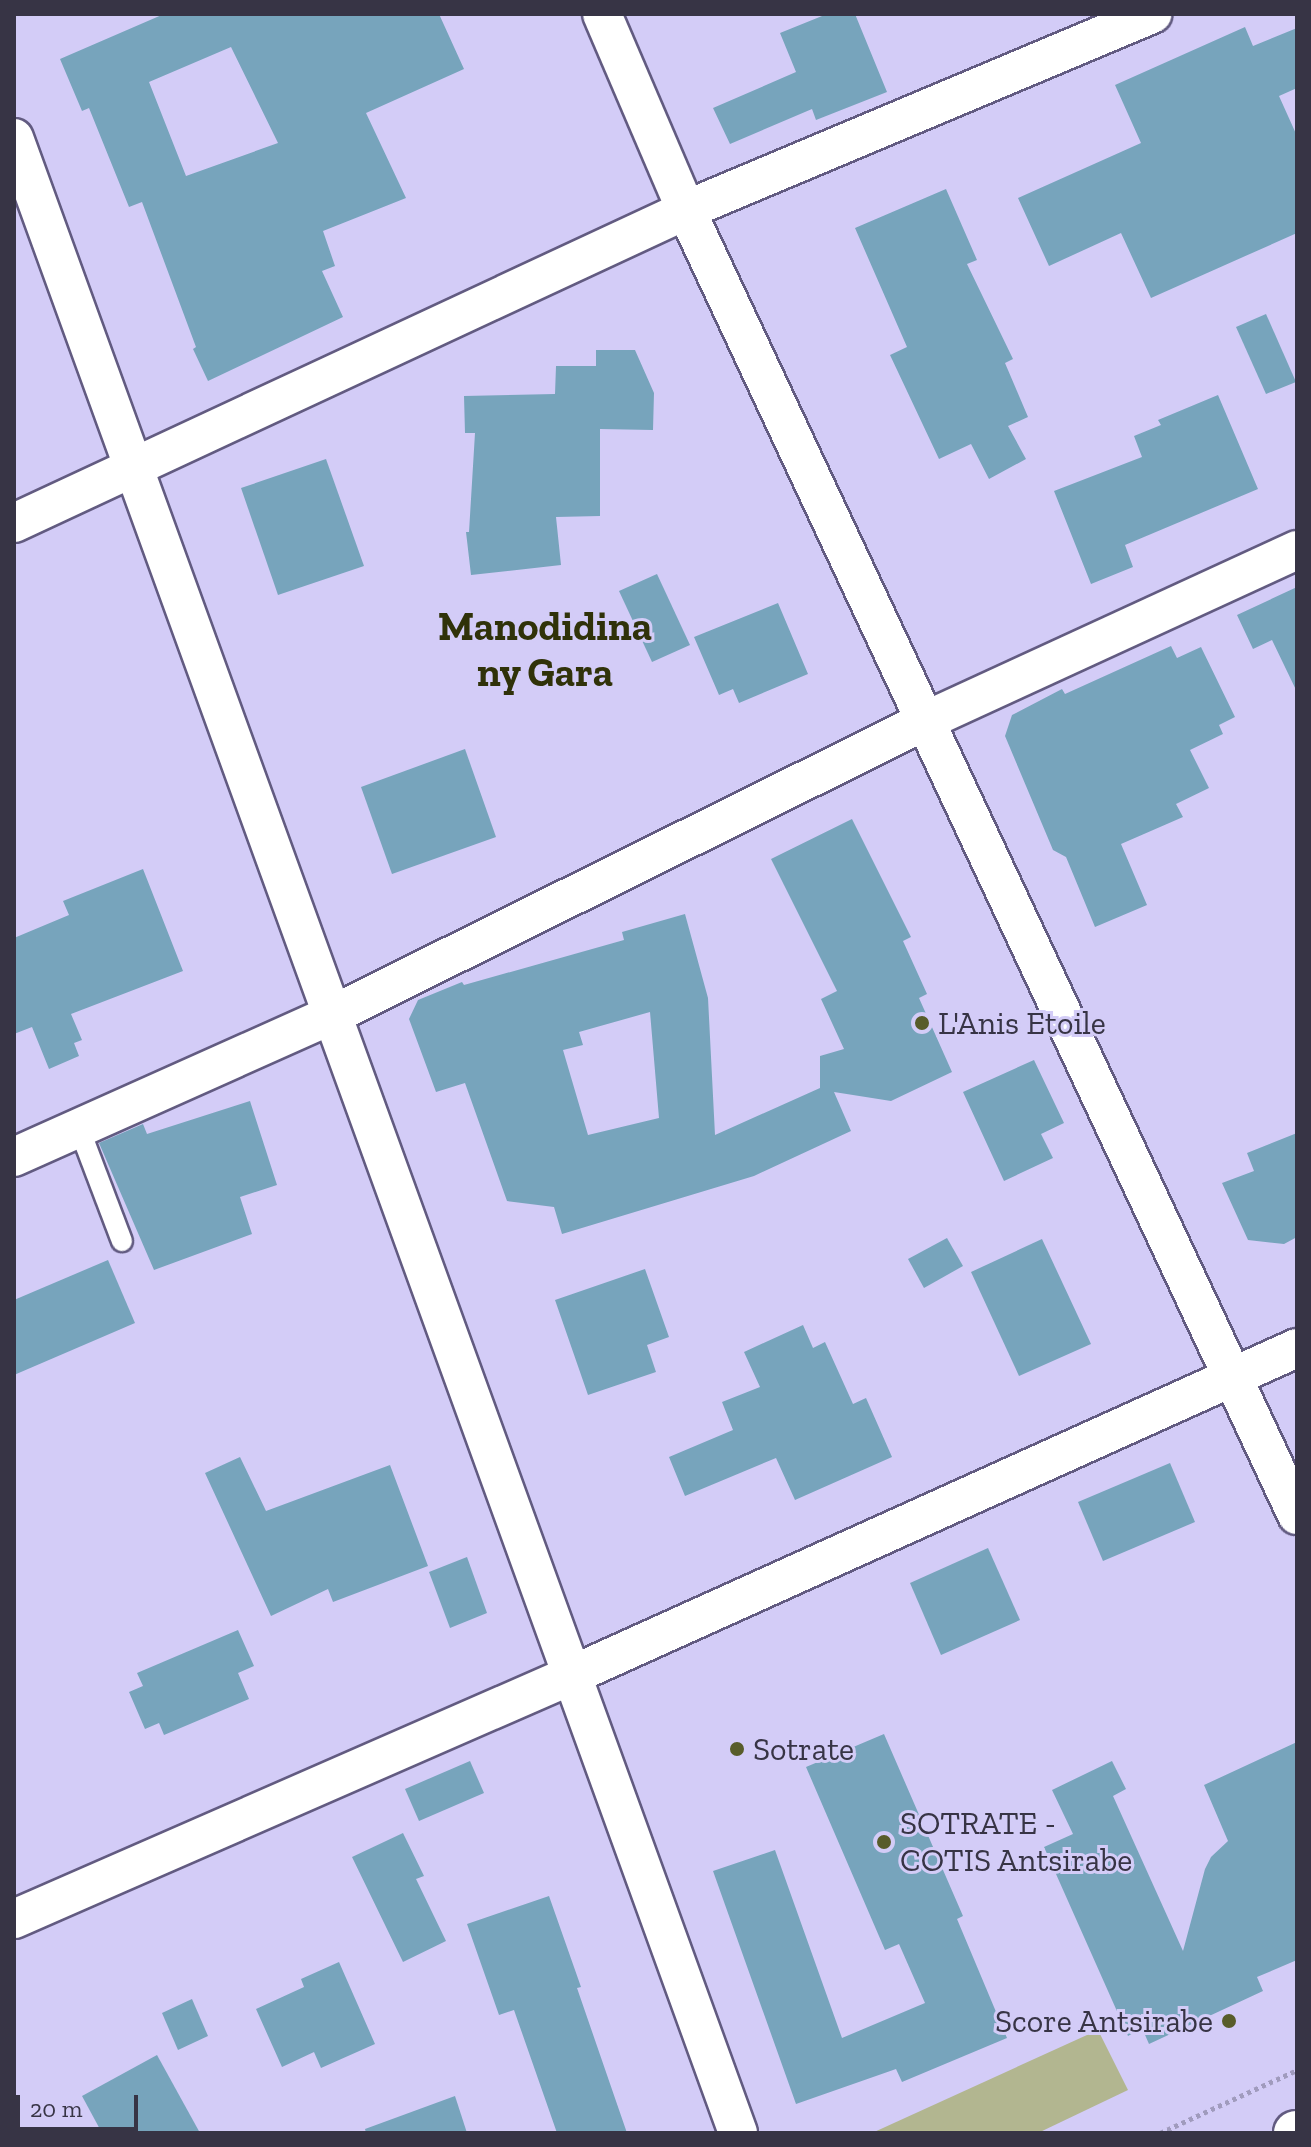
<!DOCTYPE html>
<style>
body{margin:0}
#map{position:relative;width:1311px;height:2147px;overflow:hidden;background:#d3ccf7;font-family:"Zilla Slab",serif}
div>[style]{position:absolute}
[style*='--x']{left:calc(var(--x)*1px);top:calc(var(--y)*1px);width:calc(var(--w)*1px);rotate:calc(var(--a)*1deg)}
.green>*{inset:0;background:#b2b690}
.building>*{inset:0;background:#77a4bc}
.path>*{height:5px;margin-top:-2.5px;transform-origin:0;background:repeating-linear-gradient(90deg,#a09bbd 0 4px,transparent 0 8px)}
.roads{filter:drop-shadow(2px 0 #625b81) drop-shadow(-2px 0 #625b81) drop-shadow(0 2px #625b81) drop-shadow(0 -2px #625b81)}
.service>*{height:20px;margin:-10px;padding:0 10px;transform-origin:10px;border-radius:10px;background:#fff}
.minor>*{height:38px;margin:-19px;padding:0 19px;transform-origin:19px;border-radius:19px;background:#fff}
.tertiary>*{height:44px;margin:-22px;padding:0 22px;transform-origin:22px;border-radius:22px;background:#fff}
.dots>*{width:22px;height:22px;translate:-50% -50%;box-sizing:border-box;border:4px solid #d3ccf7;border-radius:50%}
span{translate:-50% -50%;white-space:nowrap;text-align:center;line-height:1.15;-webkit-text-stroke:6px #d3ccf7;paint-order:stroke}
.poi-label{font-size:32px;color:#373445}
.left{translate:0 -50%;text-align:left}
.right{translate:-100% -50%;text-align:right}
.district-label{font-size:40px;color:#303209;font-weight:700}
.frame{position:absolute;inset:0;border:16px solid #373445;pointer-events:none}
.scale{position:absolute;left:16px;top:2095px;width:122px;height:36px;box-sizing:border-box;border:4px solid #373445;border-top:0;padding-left:10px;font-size:24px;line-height:28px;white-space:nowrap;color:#373445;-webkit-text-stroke:6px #d3ccf7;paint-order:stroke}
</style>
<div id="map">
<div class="green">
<i style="clip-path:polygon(1098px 2030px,1128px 2090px,1038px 2133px,872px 2133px)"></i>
</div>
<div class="building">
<i style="clip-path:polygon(evenodd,164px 14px,439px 14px,464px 69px,366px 113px,406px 198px,323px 231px,335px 266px,322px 271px,343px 317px,208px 381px,193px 349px,196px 347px,142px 202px,129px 207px,89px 108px,82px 111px,60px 59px,164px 14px,231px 47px,278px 143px,186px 176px,149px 82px,231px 47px)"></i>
<i style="clip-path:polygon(827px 14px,855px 14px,887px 92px,816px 120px,812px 109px,730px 144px,713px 108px,796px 72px,780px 33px)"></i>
<i style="clip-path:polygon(1245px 27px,1253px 46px,1297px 28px,1297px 88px,1279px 96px,1297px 136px,1297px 233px,1151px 298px,1121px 233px,1049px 266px,1018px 198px,1141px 143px,1115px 85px)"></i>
<i style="clip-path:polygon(946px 189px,977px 260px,967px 264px,1013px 359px,1005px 363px,1028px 417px,1008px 426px,1026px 459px,989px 479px,971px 444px,939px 459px,890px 355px,907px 347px,855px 228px)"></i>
<i style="clip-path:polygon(1266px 314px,1296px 382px,1266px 394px,1236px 327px)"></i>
<i style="clip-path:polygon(596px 350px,635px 350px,654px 393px,653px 430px,600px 429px,600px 516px,556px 517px,561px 565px,471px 575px,466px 532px,469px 532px,475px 433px,465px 433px,464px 396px,555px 394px,556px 366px,596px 366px)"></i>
<i style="clip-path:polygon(1218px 395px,1258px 489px,1125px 545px,1133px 567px,1091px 584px,1054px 491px,1142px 457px,1134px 436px,1161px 425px,1158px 420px)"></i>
<i style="clip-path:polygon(326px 459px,364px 566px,278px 595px,241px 488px)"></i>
<i style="clip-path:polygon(657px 574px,690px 645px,652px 662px,619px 591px)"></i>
<i style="clip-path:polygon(1297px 587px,1297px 692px,1272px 640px,1253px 649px,1237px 615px)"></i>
<i style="clip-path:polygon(778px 603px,808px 674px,739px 703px,733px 689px,719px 695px,694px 637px)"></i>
<i style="clip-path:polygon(1171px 646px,1177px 658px,1201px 647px,1235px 717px,1219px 725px,1223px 734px,1190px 750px,1209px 788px,1176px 804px,1183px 817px,1121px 844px,1147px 905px,1095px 927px,1066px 857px,1053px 850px,1005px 736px,1012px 715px,1062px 689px,1065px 694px)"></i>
<i style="clip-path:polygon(465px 749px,496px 837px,392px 874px,361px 787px)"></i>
<i style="clip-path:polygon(evenodd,852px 819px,911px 937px,903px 941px,927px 994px,919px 998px,952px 1072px,891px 1101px,834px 1092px,851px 1131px,754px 1176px,562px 1234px,554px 1207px,507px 1201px,465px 1083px,436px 1092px,409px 1019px,418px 1000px,462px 982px,464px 985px,624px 940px,622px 932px,685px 914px,708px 998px,715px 1135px,820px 1088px,820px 1056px,844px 1049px,821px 999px,837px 991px,771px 859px,852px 819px,650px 1012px,659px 1118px,588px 1135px,563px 1050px,583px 1045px,579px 1032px,650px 1012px)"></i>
<i style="clip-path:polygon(143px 869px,183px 971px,71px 1014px,82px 1040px,74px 1043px,79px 1056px,49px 1069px,32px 1027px,14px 1034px,14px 938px,69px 915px,63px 901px)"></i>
<i style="clip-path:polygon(1034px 1060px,1064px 1123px,1041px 1134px,1053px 1158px,1004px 1181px,963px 1092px)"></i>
<i style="clip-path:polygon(250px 1101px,277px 1185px,240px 1197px,252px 1234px,154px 1270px,99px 1143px,143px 1124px,147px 1134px)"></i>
<i style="clip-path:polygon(1297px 1133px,1297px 1237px,1284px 1244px,1248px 1240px,1222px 1183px,1254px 1171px,1247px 1153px)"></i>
<i style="clip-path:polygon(947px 1238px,963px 1266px,924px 1288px,908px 1259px)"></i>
<i style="clip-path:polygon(1042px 1239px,1091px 1344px,1019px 1376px,971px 1272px)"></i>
<i style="clip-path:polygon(108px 1260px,135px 1323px,14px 1375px,14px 1300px)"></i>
<i style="clip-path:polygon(645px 1269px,669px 1337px,647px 1345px,656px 1372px,588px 1395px,555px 1300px)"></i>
<i style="clip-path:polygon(803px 1325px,813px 1348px,825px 1342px,853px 1404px,866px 1398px,892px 1457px,795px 1500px,776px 1458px,685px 1496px,669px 1457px,733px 1430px,722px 1402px,760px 1387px,744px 1352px)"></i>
<i style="clip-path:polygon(240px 1457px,266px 1511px,390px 1465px,428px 1566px,333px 1602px,328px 1589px,271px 1616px,205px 1473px)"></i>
<i style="clip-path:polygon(1170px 1463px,1195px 1522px,1103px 1561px,1078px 1502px)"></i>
<i style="clip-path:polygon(988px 1548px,1020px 1620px,941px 1655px,910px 1583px)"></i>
<i style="clip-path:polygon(467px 1557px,487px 1613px,450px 1628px,429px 1572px)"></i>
<i style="clip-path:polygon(238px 1630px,254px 1666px,238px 1673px,249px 1699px,164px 1735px,159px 1723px,145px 1729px,129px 1692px,143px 1686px,137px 1673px)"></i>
<i style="clip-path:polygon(884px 1734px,963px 1916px,957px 1919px,1007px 2038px,902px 2082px,896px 2069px,796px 2104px,713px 1871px,775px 1850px,842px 2038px,925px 2003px,899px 1944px,885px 1950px,806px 1767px)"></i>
<i style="clip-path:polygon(1297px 1742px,1297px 1960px,1257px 1977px,1263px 1991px,1149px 2044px,1142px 2028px,1128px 2036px,1044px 1847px,1073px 1834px,1052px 1790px,1112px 1761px,1126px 1789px,1113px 1796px,1183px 1951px,1205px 1869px,1211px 1857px,1228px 1841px,1204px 1785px)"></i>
<i style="clip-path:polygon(470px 1761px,484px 1793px,419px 1821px,405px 1789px)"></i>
<i style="clip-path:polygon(403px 1833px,424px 1876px,416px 1879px,446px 1941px,403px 1962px,352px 1857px)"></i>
<i style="clip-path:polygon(549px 1896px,581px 1987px,577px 1988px,627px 2133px,557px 2133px,514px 2010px,499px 2015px,467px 1924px)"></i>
<i style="clip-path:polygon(339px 1962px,375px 2044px,321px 2068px,314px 2052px,282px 2067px,256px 2009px,304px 1987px,301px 1979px)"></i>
<i style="clip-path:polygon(192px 1999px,208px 2036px,178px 2050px,162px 2013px)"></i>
<i style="clip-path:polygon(157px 2055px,200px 2133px,102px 2133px,82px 2096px)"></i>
<i style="clip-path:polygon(455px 2096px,467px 2133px,366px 2133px,365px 2129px)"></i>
</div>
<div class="path">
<i style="--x:1160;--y:2133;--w:151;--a:-24.7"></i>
</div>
<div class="roads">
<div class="service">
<i style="--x:79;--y:1128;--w:121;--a:69.2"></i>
</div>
<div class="minor">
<i style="--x:602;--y:14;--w:213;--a:66.8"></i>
<i style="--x:686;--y:210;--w:1441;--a:64.91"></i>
<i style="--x:14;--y:138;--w:2122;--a:70.05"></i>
<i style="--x:14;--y:523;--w:741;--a:-24.97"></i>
<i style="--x:686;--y:210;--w:506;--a:-22.81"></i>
<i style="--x:14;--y:1157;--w:348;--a:-24.1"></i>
<i style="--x:332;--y:1015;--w:662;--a:-26.37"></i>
<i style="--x:925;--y:721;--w:409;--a:-24.7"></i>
<i style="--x:14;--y:1919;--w:609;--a:-23.62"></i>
<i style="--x:572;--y:1675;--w:795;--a:-24.28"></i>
</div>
<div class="tertiary">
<i style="--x:1296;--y:2133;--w:1;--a:0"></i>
</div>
</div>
<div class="dots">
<i style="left:922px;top:1023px;background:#585c2a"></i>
<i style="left:737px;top:1749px;background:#585c2a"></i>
<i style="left:884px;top:1842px;background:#585c2a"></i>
<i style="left:1229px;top:2021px;background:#585c2a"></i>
</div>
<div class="poi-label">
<span class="left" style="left:938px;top:1023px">L'Anis Etoile</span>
<span class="left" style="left:753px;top:1749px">Sotrate</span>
<span class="left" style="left:900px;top:1842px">SOTRATE -<br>COTIS Antsirabe</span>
<span class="right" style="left:1213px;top:2021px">Score Antsirabe</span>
</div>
<div class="district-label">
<span style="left:545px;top:649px">Manodidina<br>ny Gara</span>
</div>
<div class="frame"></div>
<div class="scale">20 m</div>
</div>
